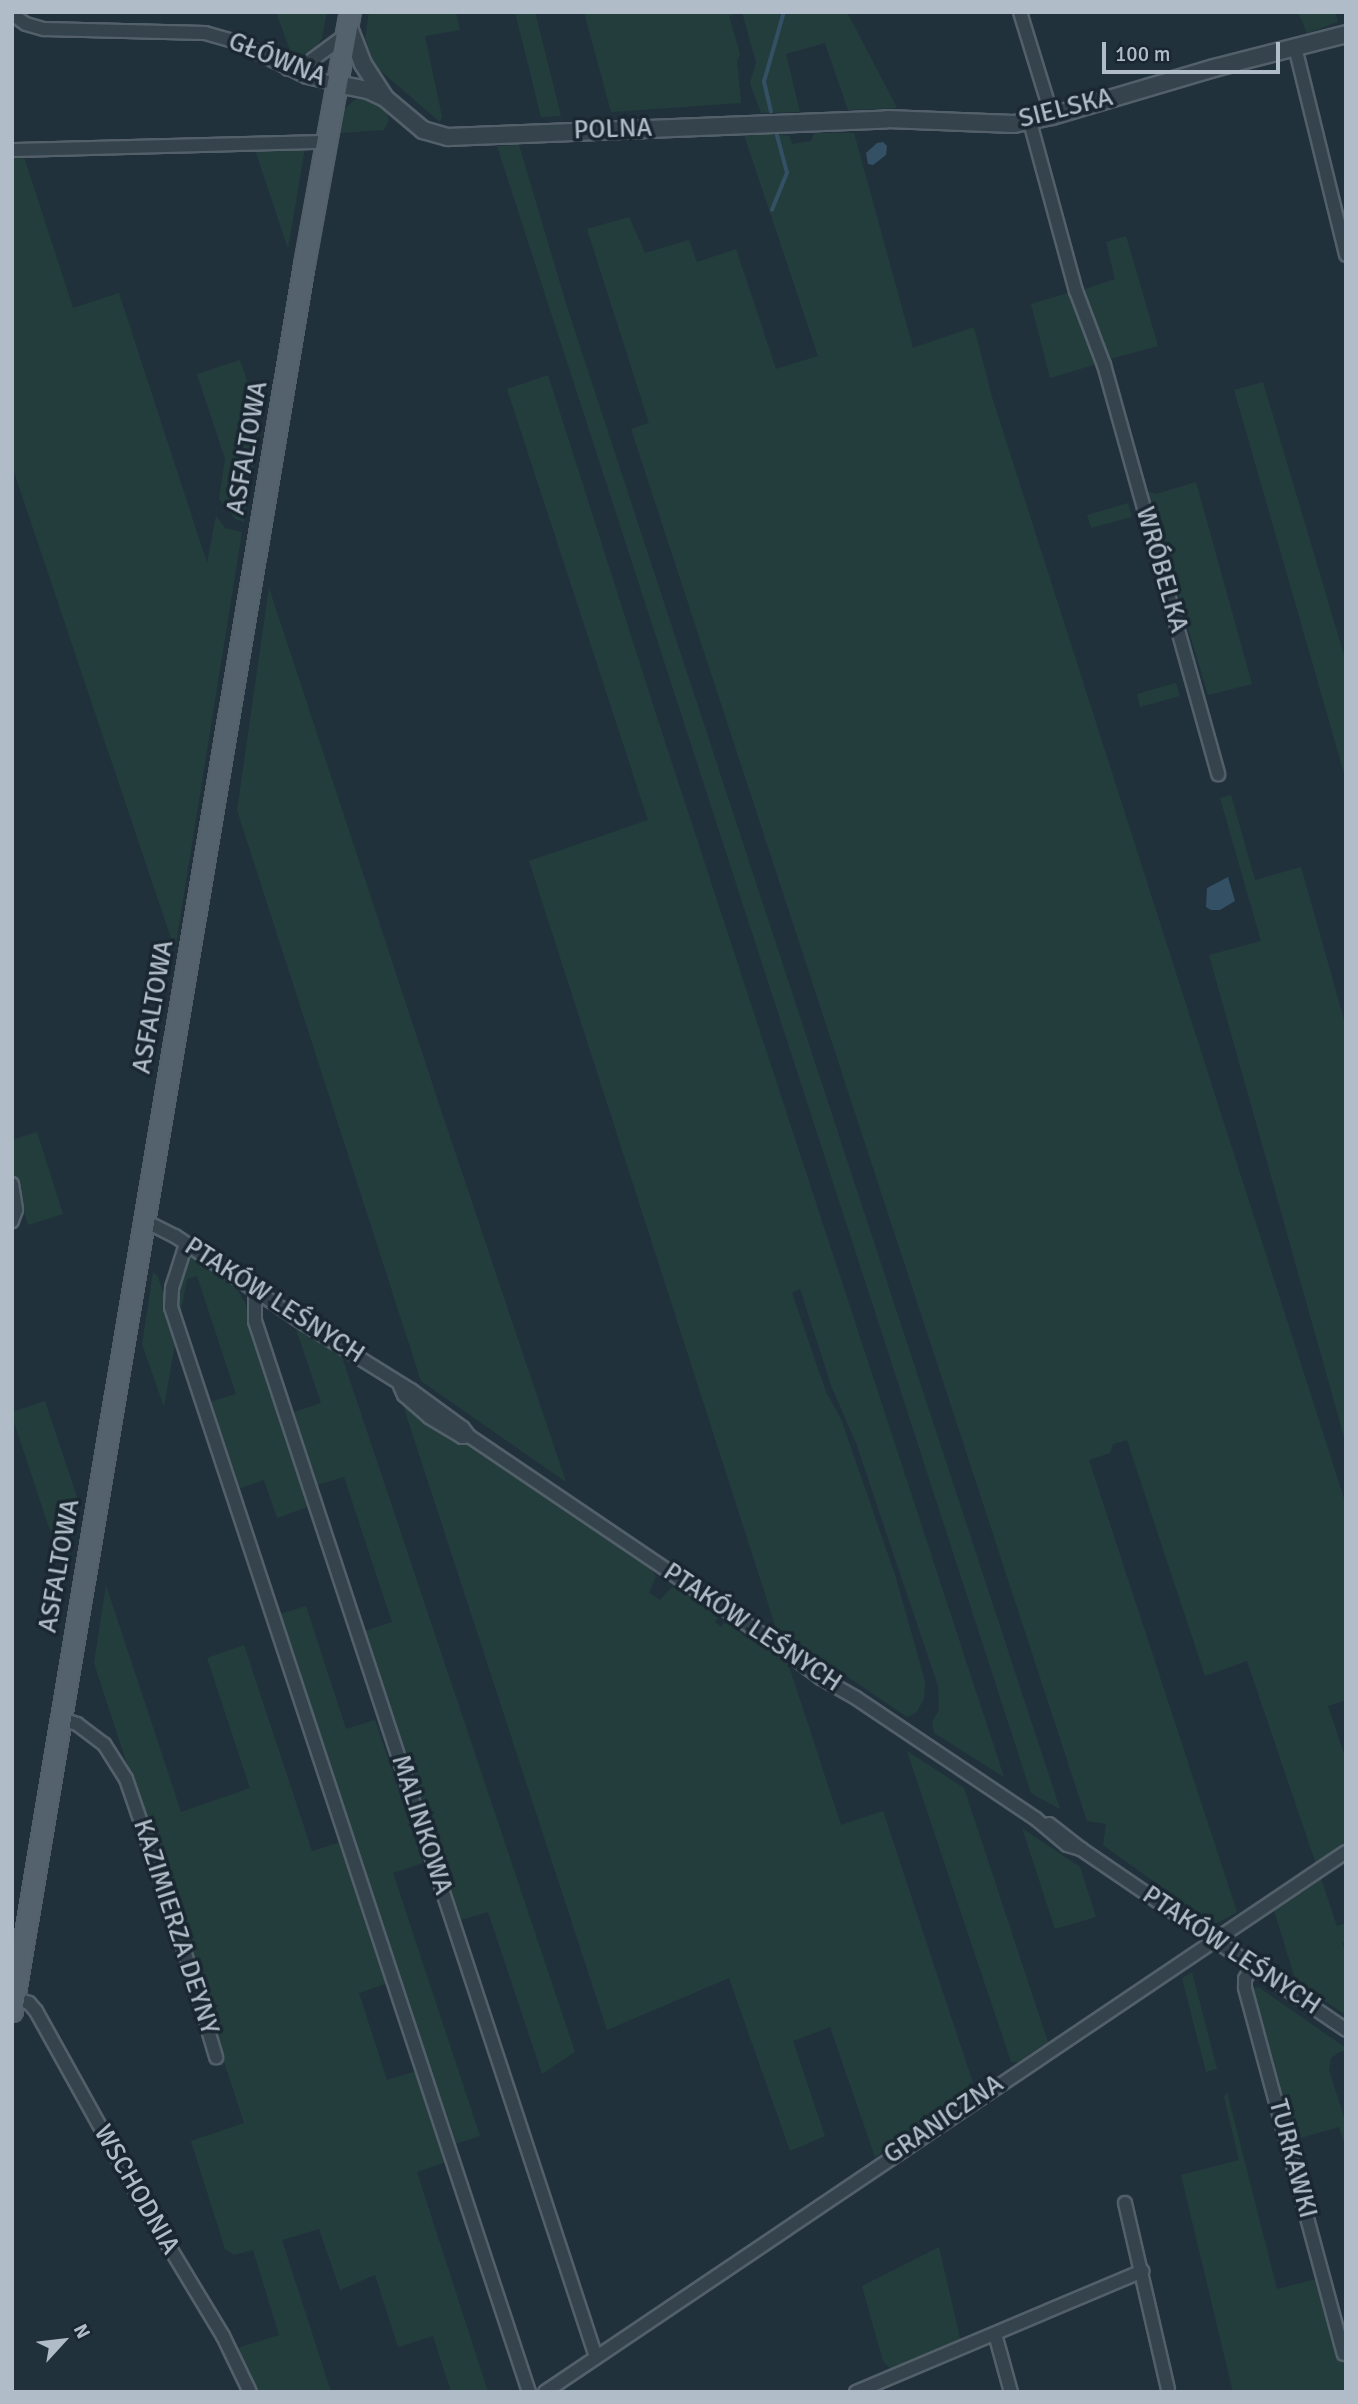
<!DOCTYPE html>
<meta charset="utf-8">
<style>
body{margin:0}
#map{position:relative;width:1358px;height:2404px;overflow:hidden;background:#21313c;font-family:Signika,sans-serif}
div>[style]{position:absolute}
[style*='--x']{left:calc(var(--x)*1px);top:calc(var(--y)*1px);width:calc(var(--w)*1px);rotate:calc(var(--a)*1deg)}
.green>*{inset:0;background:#233d3c}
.water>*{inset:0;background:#345064}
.stream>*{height:3.5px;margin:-1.75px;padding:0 1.75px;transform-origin:1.75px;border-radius:1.75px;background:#345064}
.roads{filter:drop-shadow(2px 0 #53606a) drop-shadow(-2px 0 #53606a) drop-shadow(0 2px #53606a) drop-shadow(0 -2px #53606a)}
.minor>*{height:12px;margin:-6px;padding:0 6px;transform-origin:6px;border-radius:6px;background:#35434c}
.tertiary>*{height:16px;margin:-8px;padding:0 8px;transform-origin:8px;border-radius:8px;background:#35434c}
.primary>*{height:19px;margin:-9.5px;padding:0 9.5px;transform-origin:9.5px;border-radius:9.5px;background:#53626d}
span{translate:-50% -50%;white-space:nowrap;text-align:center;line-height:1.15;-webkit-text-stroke:7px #1a2731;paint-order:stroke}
.street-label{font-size:26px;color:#b0bdc8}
.frame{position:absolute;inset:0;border:14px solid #b0bdc8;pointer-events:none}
.north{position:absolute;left:28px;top:2306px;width:70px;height:70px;-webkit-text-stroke:5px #1a2731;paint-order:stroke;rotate:63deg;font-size:19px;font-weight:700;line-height:28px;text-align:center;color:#b0bdc8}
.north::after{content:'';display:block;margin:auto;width:24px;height:32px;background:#b0bdc8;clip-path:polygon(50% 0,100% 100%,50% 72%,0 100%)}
.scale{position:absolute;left:1102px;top:42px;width:178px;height:32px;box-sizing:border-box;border:4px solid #b0bdc8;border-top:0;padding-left:9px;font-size:21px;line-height:24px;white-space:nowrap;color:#b0bdc8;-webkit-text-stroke:5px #1a2731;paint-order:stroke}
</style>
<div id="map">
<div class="green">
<i style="clip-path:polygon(276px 12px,327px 12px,322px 38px,317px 46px,300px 56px,292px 56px)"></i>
<i style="clip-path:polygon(369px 12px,456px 12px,460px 30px,425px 36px,442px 117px,440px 122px,375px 66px,365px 39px)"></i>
<i style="clip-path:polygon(515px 12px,535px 12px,561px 116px,541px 117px)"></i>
<i style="clip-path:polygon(584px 12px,740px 12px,729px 16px,740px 54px,737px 61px,741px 103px,611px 112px)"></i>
<i style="clip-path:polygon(742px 12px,847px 12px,897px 108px,848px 110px,825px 43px,786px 54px,800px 112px,761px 113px,750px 83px,756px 62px)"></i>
<i style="clip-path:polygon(1298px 12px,1335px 12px,1338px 22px,1307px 33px)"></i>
<i style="clip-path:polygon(357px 98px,376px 103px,387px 113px,389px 120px,384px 130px,340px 133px,344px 109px)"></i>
<i style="clip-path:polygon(773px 133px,789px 136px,792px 144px,811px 141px,814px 133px,854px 133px,913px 348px,974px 327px,992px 397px,1346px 1505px,1346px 1700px,1328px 1706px,1346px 1760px,1346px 1846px,1316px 1864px,1247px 1661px,1205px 1676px,1127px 1440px,1113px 1444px,1110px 1453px,1089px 1460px,1237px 1912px,1217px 1923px,1213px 1924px,1103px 1845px,1106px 1824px,1087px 1821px,631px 429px,649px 423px,587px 229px,629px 217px,645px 253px,689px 240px,697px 262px,736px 249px,776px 369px,818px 356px,744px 135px)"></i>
<i style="clip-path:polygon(519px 145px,567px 307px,1060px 1809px,1031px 1793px,497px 146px)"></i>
<i style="clip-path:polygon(305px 148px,288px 249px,255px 150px)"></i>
<i style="clip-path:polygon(12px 157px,24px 157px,73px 308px,119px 293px,207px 563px,216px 516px,225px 528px,242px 532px,175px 950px,12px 466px)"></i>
<i style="clip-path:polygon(1126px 236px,1158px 346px,1106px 360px,1080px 291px,1115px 279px,1106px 242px)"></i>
<i style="clip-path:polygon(1071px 292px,1097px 364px,1050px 378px,1031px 304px)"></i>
<i style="clip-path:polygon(240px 360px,261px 422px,244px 522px,235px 519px,219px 499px,225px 459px,197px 374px)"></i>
<i style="clip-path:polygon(548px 375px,654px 708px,1004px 1777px,934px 1733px,932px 1722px,939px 1710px,938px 1686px,856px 1443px,832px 1388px,800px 1289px,792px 1293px,826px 1392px,841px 1419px,895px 1575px,925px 1681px,924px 1699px,916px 1713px,907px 1717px,776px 1628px,529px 861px,648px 820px,507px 389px)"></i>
<i style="clip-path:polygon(1263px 382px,1346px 662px,1346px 780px,1234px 390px)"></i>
<i style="clip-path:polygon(1196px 482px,1252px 684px,1208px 695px,1147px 491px,1156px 494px)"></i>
<i style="clip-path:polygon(1128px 503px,1132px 517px,1091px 528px,1087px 515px)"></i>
<i style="clip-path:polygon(269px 588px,440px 1107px,566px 1482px,421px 1381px,237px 810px)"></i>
<i style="clip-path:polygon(1176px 683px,1180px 696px,1140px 707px,1137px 694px)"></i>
<i style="clip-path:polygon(1231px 795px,1255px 880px,1301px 867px,1346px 1027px,1346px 1444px,1209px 955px,1261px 941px,1220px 798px)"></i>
<i style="clip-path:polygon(37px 1132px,63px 1214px,28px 1225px,12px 1171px,12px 1140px)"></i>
<i style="clip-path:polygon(190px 1258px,199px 1258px,234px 1284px,245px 1303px,310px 1506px,277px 1518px,264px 1480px,235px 1490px,206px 1403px,236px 1394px,197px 1276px,187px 1279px,179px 1320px,175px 1308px,184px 1265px)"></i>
<i style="clip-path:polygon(153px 1272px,158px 1277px,177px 1333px,164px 1407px,142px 1344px)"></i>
<i style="clip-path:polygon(295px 1326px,342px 1357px,575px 2052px,542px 2074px,488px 1912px,457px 1921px,362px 1632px,392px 1622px,344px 1477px,314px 1486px,291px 1413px,321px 1403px)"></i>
<i style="clip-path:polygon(400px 1396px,418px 1412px,647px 1564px,656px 1576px,649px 1593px,660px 1600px,671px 1588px,676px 1587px,719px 1616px,715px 1622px,721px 1627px,726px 1620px,746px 1638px,749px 1636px,760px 1642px,787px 1660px,841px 1825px,883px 1811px,975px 2089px,875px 2157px,830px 2027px,793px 2041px,825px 2136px,790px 2151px,729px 1978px,607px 2030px)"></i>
<i style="clip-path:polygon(45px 1401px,79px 1503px,66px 1579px,12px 1416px,12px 1412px)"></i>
<i style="clip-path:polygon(106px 1585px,181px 1812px,250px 1788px,207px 1658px,244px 1645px,312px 1851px,344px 1841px,391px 1982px,359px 1993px,387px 2080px,420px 2070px,449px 2161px,417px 2172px,488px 2392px,451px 2392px,433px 2336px,398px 2347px,375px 2275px,340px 2290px,319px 2229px,282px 2240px,331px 2392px,259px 2392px,234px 2349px,279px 2335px,253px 2250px,234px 2255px,225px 2249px,191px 2141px,244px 2123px,94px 1663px)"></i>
<i style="clip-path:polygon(306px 1606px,346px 1729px,375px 1720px,423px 1863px,393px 1873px,480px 2136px,452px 2145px,277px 1615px)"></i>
<i style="clip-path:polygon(907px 1751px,964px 1788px,1048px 2042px,1019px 2062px,1011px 2062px)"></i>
<i style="clip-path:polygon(1022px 1828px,1080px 1867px,1096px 1917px,1055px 1929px)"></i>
<i style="clip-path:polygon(1320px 1875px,1337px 1926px,1346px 1923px,1346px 1943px,1342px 1942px,1346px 1954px,1346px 2015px,1296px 1982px,1273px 1907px)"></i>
<i style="clip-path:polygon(1192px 1972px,1217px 2069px,1206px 2072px,1182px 1978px)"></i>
<i style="clip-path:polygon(1258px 1987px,1346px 2048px,1346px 2051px,1341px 2051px,1331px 2058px,1329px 2070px,1346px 2124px,1346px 2148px,1339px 2127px,1294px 2140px,1251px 1990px)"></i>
<i style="clip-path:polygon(1227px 2092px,1277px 2289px,1321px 2278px,1346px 2358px,1346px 2392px,1233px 2392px,1181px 2175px,1239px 2160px,1224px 2097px)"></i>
<i style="clip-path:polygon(939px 2247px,961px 2342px,897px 2369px,890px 2368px,883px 2361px,862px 2286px)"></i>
</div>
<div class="water">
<i style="clip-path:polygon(883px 142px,887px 146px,886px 155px,873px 165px,868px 164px,866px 153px,877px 143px)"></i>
<i style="clip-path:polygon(1228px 877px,1235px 901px,1220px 910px,1211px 910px,1206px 907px,1207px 888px)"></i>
</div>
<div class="stream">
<i style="--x:771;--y:112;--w:31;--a:-103"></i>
<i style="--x:764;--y:82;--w:73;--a:-74.1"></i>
<i style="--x:772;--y:210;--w:40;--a:-68"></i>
<i style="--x:787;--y:173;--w:39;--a:-105"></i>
</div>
<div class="roads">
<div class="minor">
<i style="--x:1020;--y:12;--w:109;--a:72.9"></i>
<i style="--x:12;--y:14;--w:17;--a:36"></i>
<i style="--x:26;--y:24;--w:19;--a:16"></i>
<i style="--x:44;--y:29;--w:161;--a:1.4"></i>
<i style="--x:205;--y:33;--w:32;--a:16"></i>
<i style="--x:236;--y:42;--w:79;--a:26.2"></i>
<i style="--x:307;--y:77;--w:31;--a:13"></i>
<i style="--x:1295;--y:47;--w:214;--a:76.2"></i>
<i style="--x:288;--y:69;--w:22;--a:-18"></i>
<i style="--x:309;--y:62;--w:46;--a:-36.1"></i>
<i style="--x:1030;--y:122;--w:175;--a:74.8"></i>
<i style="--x:1076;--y:291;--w:79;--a:69.3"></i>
<i style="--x:1104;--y:365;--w:425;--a:74.4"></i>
<i style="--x:12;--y:150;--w:314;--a:-1.5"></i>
<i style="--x:12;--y:1184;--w:26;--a:81"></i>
<i style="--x:16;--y:1210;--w:12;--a:110"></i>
<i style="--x:145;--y:1221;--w:34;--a:27"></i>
<i style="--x:175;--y:1236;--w:151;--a:34.2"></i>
<i style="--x:300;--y:1321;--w:131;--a:31.9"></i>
<i style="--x:411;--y:1390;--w:64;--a:36.2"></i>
<i style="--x:463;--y:1428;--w:10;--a:53"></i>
<i style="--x:469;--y:1436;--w:355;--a:34.1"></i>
<i style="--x:763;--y:1635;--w:72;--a:36.6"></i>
<i style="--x:821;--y:1678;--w:40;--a:29.7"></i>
<i style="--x:856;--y:1698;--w:217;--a:33.9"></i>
<i style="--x:1036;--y:1819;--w:40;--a:40"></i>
<i style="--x:1067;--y:1845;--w:15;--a:16"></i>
<i style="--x:186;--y:1244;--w:46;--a:107.7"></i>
<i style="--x:172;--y:1288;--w:19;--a:93"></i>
<i style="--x:171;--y:1307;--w:1143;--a:71.74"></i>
<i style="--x:255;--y:1291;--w:30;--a:90"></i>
<i style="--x:255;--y:1321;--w:1091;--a:71.78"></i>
<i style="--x:400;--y:1386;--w:10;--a:66"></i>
<i style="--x:404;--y:1395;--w:33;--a:41"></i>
<i style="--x:429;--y:1417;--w:39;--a:31"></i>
<i style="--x:462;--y:1437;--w:7;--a:-8"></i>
<i style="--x:61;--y:1719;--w:17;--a:17"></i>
<i style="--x:77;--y:1724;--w:34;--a:37"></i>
<i style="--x:104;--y:1744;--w:41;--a:57.8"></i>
<i style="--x:126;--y:1779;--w:160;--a:71"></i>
<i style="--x:178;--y:1930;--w:133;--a:73.3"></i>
<i style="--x:1049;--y:1824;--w:41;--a:38"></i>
<i style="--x:1081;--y:1849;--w:321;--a:34.3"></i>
<i style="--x:1252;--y:1967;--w:14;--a:120"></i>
<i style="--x:1245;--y:1979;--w:9;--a:90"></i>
<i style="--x:1245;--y:1988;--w:379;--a:74.9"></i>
<i style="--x:14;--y:1998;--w:16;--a:18"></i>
<i style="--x:29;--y:2003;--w:11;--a:49"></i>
<i style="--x:36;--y:2011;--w:210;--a:61"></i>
<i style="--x:138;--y:2195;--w:165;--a:58.9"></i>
<i style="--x:223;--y:2336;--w:62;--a:64.3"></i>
<i style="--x:1125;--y:2203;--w:191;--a:77"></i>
<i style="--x:995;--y:2334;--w:60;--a:74.6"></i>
<i style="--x:545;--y:2392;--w:966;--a:-33.99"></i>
<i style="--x:856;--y:2392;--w:311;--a:-22.9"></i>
</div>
<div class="tertiary">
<i style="--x:348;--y:25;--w:42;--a:69"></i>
<i style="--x:363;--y:64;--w:38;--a:57"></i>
<i style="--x:337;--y:84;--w:32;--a:11"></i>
<i style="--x:368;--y:90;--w:19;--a:25"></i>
<i style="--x:385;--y:98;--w:50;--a:40.1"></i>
<i style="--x:423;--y:130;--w:26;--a:16"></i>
<i style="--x:448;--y:137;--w:439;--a:-2.3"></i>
<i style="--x:887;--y:119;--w:127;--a:2.3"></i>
<i style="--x:1014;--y:124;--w:39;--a:-12"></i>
<i style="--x:1052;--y:116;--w:169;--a:-16.5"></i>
<i style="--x:1214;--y:68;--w:136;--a:-14.4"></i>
</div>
<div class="primary">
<i style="--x:12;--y:2011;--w:1771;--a:-80.51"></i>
<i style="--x:304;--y:264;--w:256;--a:-79.7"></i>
</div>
</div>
<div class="street-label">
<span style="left:277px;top:60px;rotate:22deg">GŁÓWNA</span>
<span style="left:1066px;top:109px;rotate:-14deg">SIELSKA</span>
<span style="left:613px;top:130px;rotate:-2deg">POLNA</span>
<span style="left:248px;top:448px;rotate:-80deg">ASFALTOWA</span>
<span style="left:1161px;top:570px;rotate:74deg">WRÓBELKA</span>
<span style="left:154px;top:1007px;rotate:-80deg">ASFALTOWA</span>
<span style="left:274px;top:1301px;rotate:33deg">PTAKÓW LEŚNYCH</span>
<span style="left:60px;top:1566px;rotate:-80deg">ASFALTOWA</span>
<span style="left:752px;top:1628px;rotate:34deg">PTAKÓW LEŚNYCH</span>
<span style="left:421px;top:1825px;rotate:72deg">MALINKOWA</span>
<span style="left:175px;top:1927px;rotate:72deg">KAZIMIERZA DEYNY</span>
<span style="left:1231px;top:1951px;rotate:34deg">PTAKÓW LEŚNYCH</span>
<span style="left:944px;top:2120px;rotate:-34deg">GRANICZNA</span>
<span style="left:1292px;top:2159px;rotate:75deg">TURKAWKI</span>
<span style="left:136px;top:2190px;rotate:60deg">WSCHODNIA</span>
</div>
<div class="frame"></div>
<div class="north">N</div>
<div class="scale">100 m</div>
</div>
